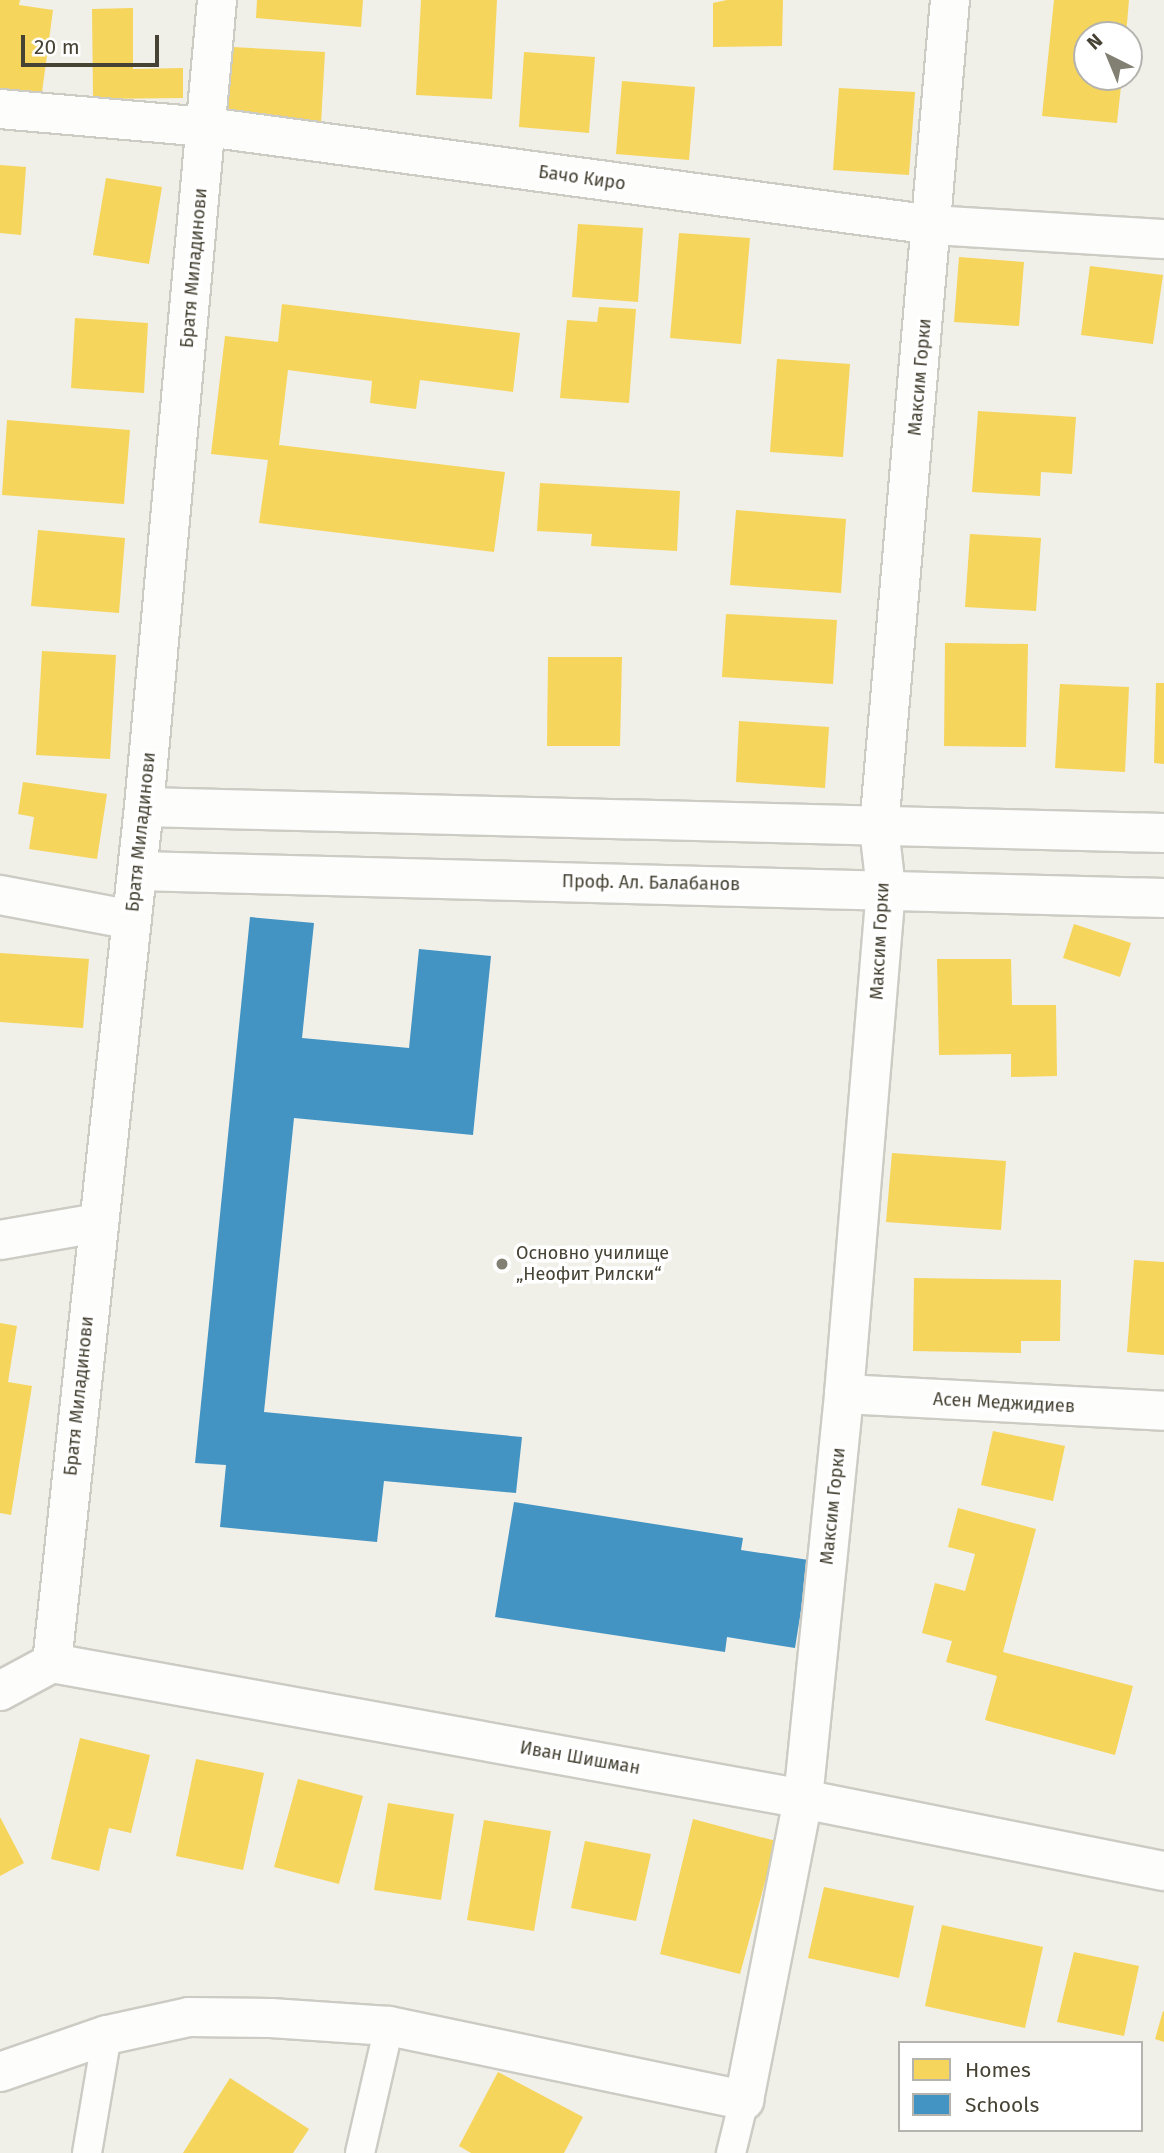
<!DOCTYPE html>
<meta charset="utf-8">
<style>
body{margin:0}
#map{position:relative;width:1164px;height:2153px;overflow:hidden;background:#f0efe8;font-family:"Fira Sans",sans-serif}
div>[style]{position:absolute}
[style*='--x']{left:calc(var(--x)*1px);top:calc(var(--y)*1px);width:calc(var(--w)*1px);rotate:calc(var(--a)*1deg)}
.homes>*{inset:0;background:#f6d55c}
.schools>*{inset:0;background:#4393c3}
.roads{filter:drop-shadow(2px 0 #cccbc4) drop-shadow(-2px 0 #cccbc4) drop-shadow(0 2px #cccbc4) drop-shadow(0 -2px #cccbc4)}
.service>*{height:28px;margin:-14px;padding:0 14px;transform-origin:14px;border-radius:14px;background:#fdfdfc}
.minor>*{height:38px;margin:-19px;padding:0 19px;transform-origin:19px;border-radius:19px;background:#fdfdfc}
.dots>*{width:19px;height:19px;translate:-50% -50%;box-sizing:border-box;border:4px solid #fff;border-radius:50%}
span{translate:-50% -50%;white-space:nowrap;text-align:center;line-height:1.15;-webkit-text-stroke:7px #fff;paint-order:stroke}
.street-label{font-size:18px;color:#464234}
.poi-label{font-size:18px;color:#464234}
.left{translate:0 -50%;text-align:left}
.legend{position:absolute;left:898px;top:2041px;width:245px;height:91px;box-sizing:border-box;background:#fff;border:2px solid #b5b3ae;margin:0;padding:9px 12px;list-style:none;font-size:21px;color:#464234}
.legend li{display:flex;align-items:center;gap:14px;height:35px}
.legend b{width:35px;border:2px solid #b5b3ae}
.north{position:absolute;left:1073px;top:21px;width:70px;height:70px;box-sizing:border-box;background:#fff;border:2px solid #b5b3ae;border-radius:50%;rotate:317deg;font-size:19px;font-weight:700;line-height:28px;text-align:center;color:#464234}
.north::after{content:'';display:block;margin:auto;width:24px;height:32px;background:#827f73;clip-path:polygon(50% 0,100% 100%,50% 72%,0 100%)}
.scale{position:absolute;left:21px;top:35px;width:138px;height:32px;box-sizing:border-box;border:4px solid #464234;border-top:0;padding-left:9px;font-size:21px;line-height:24px;white-space:nowrap;color:#464234;-webkit-text-stroke:5px #fff;paint-order:stroke}
</style>
<div id="map">
<div class="homes">
<i style="clip-path:polygon(0 0,20px 0,19px 5px,53px 10px,41px 100px,0 94px)"></i>
<i style="clip-path:polygon(257px 0,363px 0,361px 27px,256px 18px)"></i>
<i style="clip-path:polygon(421px 0,497px 0,492px 99px,416px 95px)"></i>
<i style="clip-path:polygon(727px 0,783px 0,782px 46px,713px 47px,713px 3px)"></i>
<i style="clip-path:polygon(1054px 0,1129px 0,1126px 35px,1087px 35px,1087px 77px,1122px 77px,1117px 123px,1042px 116px)"></i>
<i style="clip-path:polygon(133px 8px,133px 69px,183px 68px,183px 98px,93px 99px,92px 9px)"></i>
<i style="clip-path:polygon(232px 47px,325px 52px,321px 124px,227px 119px)"></i>
<i style="clip-path:polygon(524px 52px,595px 57px,589px 133px,519px 127px)"></i>
<i style="clip-path:polygon(622px 81px,695px 87px,689px 160px,616px 154px)"></i>
<i style="clip-path:polygon(839px 88px,915px 92px,909px 175px,833px 170px)"></i>
<i style="clip-path:polygon(0 165px,26px 167px,21px 235px,0 233px)"></i>
<i style="clip-path:polygon(106px 178px,162px 187px,149px 264px,93px 255px)"></i>
<i style="clip-path:polygon(578px 224px,643px 228px,638px 302px,572px 297px)"></i>
<i style="clip-path:polygon(679px 233px,750px 238px,741px 344px,670px 338px)"></i>
<i style="clip-path:polygon(959px 257px,1024px 262px,1019px 326px,954px 322px)"></i>
<i style="clip-path:polygon(1090px 266px,1163px 275px,1153px 344px,1081px 335px)"></i>
<i style="clip-path:polygon(282px 304px,520px 333px,513px 392px,420px 380px,416px 409px,370px 403px,372px 381px,288px 370px,279px 445px,505px 472px,494px 552px,259px 523px,268px 460px,211px 454px,225px 336px,278px 342px)"></i>
<i style="clip-path:polygon(599px 307px,636px 309px,629px 403px,560px 398px,567px 320px,597px 322px)"></i>
<i style="clip-path:polygon(75px 318px,148px 323px,144px 393px,71px 388px)"></i>
<i style="clip-path:polygon(777px 359px,850px 364px,843px 457px,770px 452px)"></i>
<i style="clip-path:polygon(978px 411px,1076px 417px,1072px 474px,1041px 472px,1040px 496px,972px 492px)"></i>
<i style="clip-path:polygon(7px 420px,130px 430px,124px 504px,2px 495px)"></i>
<i style="clip-path:polygon(540px 483px,680px 491px,677px 551px,591px 546px,592px 534px,537px 531px)"></i>
<i style="clip-path:polygon(736px 510px,846px 519px,841px 593px,730px 585px)"></i>
<i style="clip-path:polygon(38px 530px,125px 538px,119px 613px,31px 606px)"></i>
<i style="clip-path:polygon(970px 534px,1041px 538px,1036px 611px,965px 607px)"></i>
<i style="clip-path:polygon(726px 614px,837px 620px,833px 684px,722px 677px)"></i>
<i style="clip-path:polygon(945px 643px,1028px 644px,1026px 747px,944px 746px)"></i>
<i style="clip-path:polygon(42px 651px,116px 655px,110px 759px,36px 755px)"></i>
<i style="clip-path:polygon(548px 657px,622px 657px,620px 746px,547px 746px)"></i>
<i style="clip-path:polygon(1156px 683px,1164px 683px,1164px 764px,1154px 763px)"></i>
<i style="clip-path:polygon(1060px 684px,1129px 687px,1125px 772px,1055px 768px)"></i>
<i style="clip-path:polygon(739px 721px,829px 727px,825px 788px,736px 782px)"></i>
<i style="clip-path:polygon(23px 782px,107px 794px,97px 859px,29px 849px,34px 817px,18px 814px)"></i>
<i style="clip-path:polygon(1074px 924px,1131px 943px,1120px 977px,1063px 958px)"></i>
<i style="clip-path:polygon(0 953px,89px 959px,83px 1028px,0 1022px)"></i>
<i style="clip-path:polygon(937px 959px,1011px 959px,1012px 1005px,1056px 1005px,1057px 1076px,1011px 1077px,1011px 1054px,939px 1055px)"></i>
<i style="clip-path:polygon(892px 1153px,1006px 1161px,1001px 1230px,886px 1222px)"></i>
<i style="clip-path:polygon(1134px 1260px,1164px 1262px,1164px 1355px,1127px 1352px)"></i>
<i style="clip-path:polygon(914px 1278px,1061px 1280px,1060px 1341px,1021px 1341px,1021px 1353px,913px 1351px)"></i>
<i style="clip-path:polygon(0 1323px,17px 1326px,8px 1382px,32px 1386px,11px 1515px,0 1513px)"></i>
<i style="clip-path:polygon(993px 1431px,1065px 1446px,1053px 1501px,981px 1485px)"></i>
<i style="clip-path:polygon(958px 1508px,1036px 1529px,1003px 1652px,1133px 1686px,1115px 1755px,985px 1720px,997px 1676px,946px 1662px,952px 1641px,922px 1633px,935px 1583px,965px 1591px,975px 1554px,948px 1547px)"></i>
<i style="clip-path:polygon(80px 1738px,150px 1755px,131px 1833px,109px 1828px,99px 1871px,51px 1859px)"></i>
<i style="clip-path:polygon(196px 1759px,264px 1773px,243px 1870px,176px 1856px)"></i>
<i style="clip-path:polygon(298px 1779px,363px 1796px,339px 1884px,274px 1867px)"></i>
<i style="clip-path:polygon(388px 1803px,454px 1814px,441px 1900px,374px 1890px)"></i>
<i style="clip-path:polygon(0 1817px,24px 1863px,0 1876px)"></i>
<i style="clip-path:polygon(693px 1819px,787px 1844px,776px 1885px,765px 1882px,740px 1974px,660px 1954px)"></i>
<i style="clip-path:polygon(484px 1820px,551px 1831px,534px 1931px,467px 1920px)"></i>
<i style="clip-path:polygon(585px 1841px,651px 1854px,636px 1921px,571px 1908px)"></i>
<i style="clip-path:polygon(824px 1887px,914px 1906px,899px 1978px,808px 1958px)"></i>
<i style="clip-path:polygon(942px 1925px,1043px 1947px,1025px 2028px,925px 2006px)"></i>
<i style="clip-path:polygon(1074px 1952px,1139px 1966px,1124px 2036px,1057px 2022px)"></i>
<i style="clip-path:polygon(1163px 2011px,1164px 2012px,1164px 2042px,1155px 2039px)"></i>
<i style="clip-path:polygon(498px 2072px,583px 2117px,564px 2153px,471px 2153px,459px 2146px)"></i>
<i style="clip-path:polygon(230px 2078px,309px 2129px,293px 2153px,183px 2153px)"></i>
</div>
<div class="schools">
<i style="clip-path:polygon(250px 917px,314px 923px,302px 1038px,409px 1048px,419px 949px,491px 956px,473px 1135px,294px 1118px,264px 1412px,522px 1437px,516px 1493px,384px 1481px,377px 1542px,220px 1527px,226px 1465px,195px 1463px)"></i>
<i style="clip-path:polygon(514px 1502px,743px 1538px,741px 1550px,809px 1560px,795px 1648px,727px 1637px,725px 1652px,495px 1617px)"></i>
</div>
<div class="roads">
<div class="service">
<i style="--x:87;--y:2153;--w:120;--a:-80.4"></i>
<i style="--x:360;--y:2153;--w:130;--a:-77.1"></i>
<i style="--x:731;--y:2153;--w:55;--a:-76.2"></i>
</div>
<div class="minor">
<i style="--x:0;--y:109;--w:208;--a:5"></i>
<i style="--x:207;--y:127;--w:733;--a:7.69"></i>
<i style="--x:933;--y:225;--w:231;--a:3.5"></i>
<i style="--x:144;--y:807;--w:1020;--a:1.46"></i>
<i style="--x:138;--y:871;--w:1026;--a:1.51"></i>
<i style="--x:0;--y:895;--w:134;--a:10.7"></i>
<i style="--x:0;--y:1240;--w:98;--a:-9.9"></i>
<i style="--x:844;--y:1394;--w:320;--a:3"></i>
<i style="--x:52;--y:1663;--w:861;--a:-83.87"></i>
<i style="--x:144;--y:807;--w:810;--a:-84.83"></i>
<i style="--x:0;--y:1691;--w:59;--a:-28.3"></i>
<i style="--x:52;--y:1663;--w:763;--a:10.26"></i>
<i style="--x:803;--y:1799;--w:368;--a:11.3"></i>
<i style="--x:0;--y:2072;--w:113;--a:-19.1"></i>
<i style="--x:107;--y:2035;--w:84;--a:-12.4"></i>
<i style="--x:189;--y:2017;--w:82;--a:0.7"></i>
<i style="--x:271;--y:2018;--w:118;--a:3.9"></i>
<i style="--x:389;--y:2026;--w:363;--a:11.8"></i>
<i style="--x:744;--y:2100;--w:307;--a:-78.9"></i>
<i style="--x:803;--y:1799;--w:407;--a:-84.2"></i>
<i style="--x:844;--y:1394;--w:507;--a:-85.25"></i>
<i style="--x:886;--y:889;--w:61;--a:-96.5"></i>
<i style="--x:879;--y:828;--w:831;--a:-85.1"></i>
</div>
</div>
<div class="dots">
<i style="left:502px;top:1264px;background:#827f73"></i>
</div>
<div class="street-label">
<span style="left:582px;top:178px;rotate:8deg">Бачо Киро</span>
<span style="left:194px;top:268px;rotate:-85deg">Братя Миладинови</span>
<span style="left:920px;top:377px;rotate:-85deg">Максим Горки</span>
<span style="left:141px;top:832px;rotate:-84deg">Братя Миладинови</span>
<span style="left:651px;top:883px;rotate:1deg">Проф. Ал. Балабанов</span>
<span style="left:880px;top:941px;rotate:-87deg">Максим Горки</span>
<span style="left:79px;top:1396px;rotate:-84deg">Братя Миладинови</span>
<span style="left:1004px;top:1403px;rotate:3deg">Асен Меджидиев</span>
<span style="left:833px;top:1506px;rotate:-84deg">Максим Горки</span>
<span style="left:580px;top:1758px;rotate:10deg">Иван Шишман</span>
</div>
<div class="poi-label">
<span class="left" style="left:516px;top:1264px">Основно училище<br>„Неофит Рилски“</span>
</div>
<ul class="legend">
<li><b style="height:19px;background:#f6d55c"></b>Homes</li>
<li><b style="height:19px;background:#4393c3"></b>Schools</li>
</ul>
<div class="north">N</div>
<div class="scale">20 m</div>
</div>
